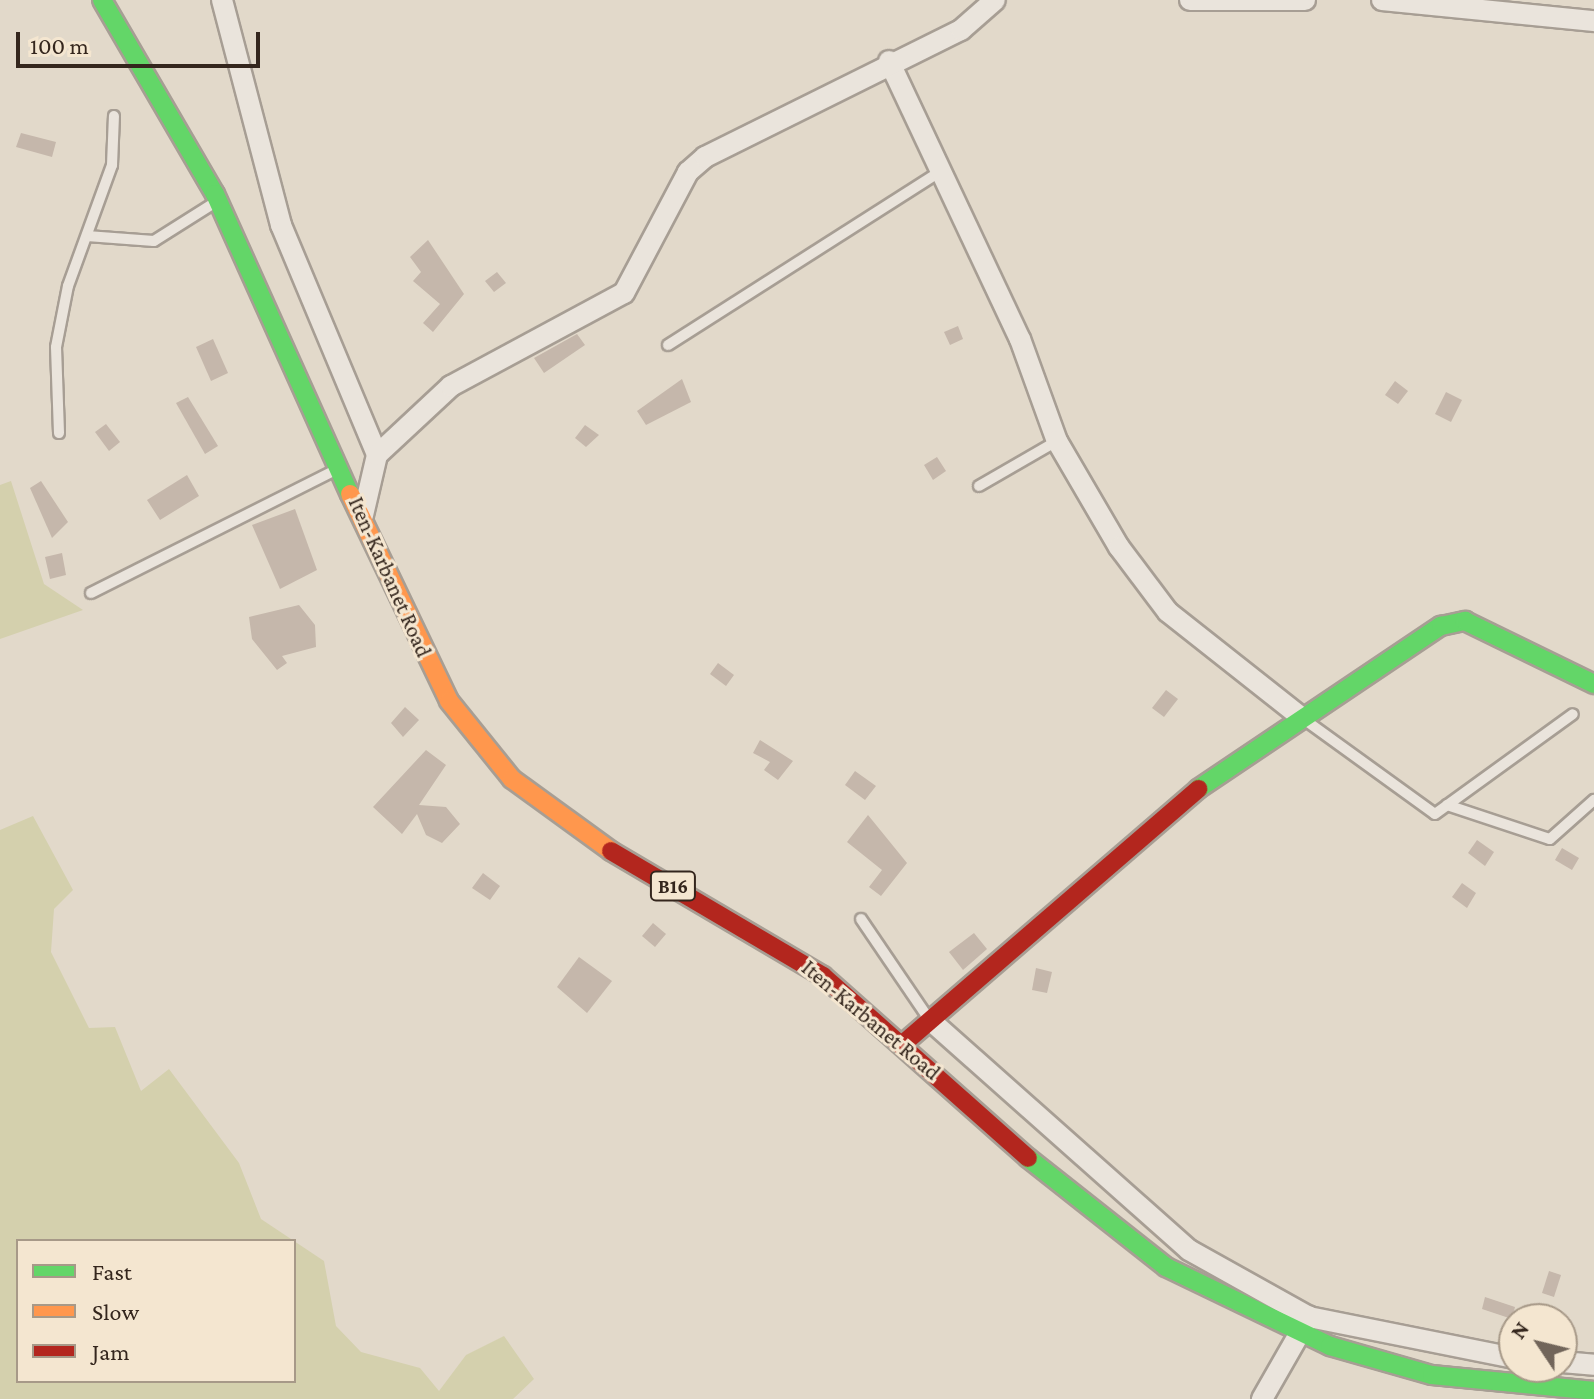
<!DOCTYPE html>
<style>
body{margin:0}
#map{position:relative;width:1594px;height:1399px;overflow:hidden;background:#e2d9ca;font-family:"Crimson Pro",serif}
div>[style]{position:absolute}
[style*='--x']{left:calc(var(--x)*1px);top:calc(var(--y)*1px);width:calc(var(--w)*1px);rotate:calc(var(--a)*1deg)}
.green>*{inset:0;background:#d4d0ad}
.building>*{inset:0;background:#c5b7ab}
.roads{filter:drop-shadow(2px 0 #a79e94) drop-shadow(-2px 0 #a79e94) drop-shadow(0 2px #a79e94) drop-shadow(0 -2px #a79e94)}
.lane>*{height:10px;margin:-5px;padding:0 5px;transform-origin:5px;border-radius:5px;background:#eae4dc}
.street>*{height:20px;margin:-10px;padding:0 10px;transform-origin:10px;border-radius:10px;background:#eae4dc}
.fast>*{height:18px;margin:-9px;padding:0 9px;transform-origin:9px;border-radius:9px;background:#63d668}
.slow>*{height:18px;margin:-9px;padding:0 9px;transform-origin:9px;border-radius:9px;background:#ff974d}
.jam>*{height:18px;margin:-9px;padding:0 9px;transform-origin:9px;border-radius:9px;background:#b3261e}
span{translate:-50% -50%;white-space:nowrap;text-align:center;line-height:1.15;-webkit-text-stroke:6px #f4e6d0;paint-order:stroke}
.shield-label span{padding:2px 6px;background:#f4e6d0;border:2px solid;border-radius:6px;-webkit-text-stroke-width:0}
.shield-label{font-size:20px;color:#34261d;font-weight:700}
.street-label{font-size:22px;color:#34261d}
.legend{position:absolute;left:16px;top:1239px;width:280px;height:144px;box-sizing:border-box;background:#f4e6d0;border:2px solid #a79988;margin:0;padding:10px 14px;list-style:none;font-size:24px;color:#34261d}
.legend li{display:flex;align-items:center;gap:16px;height:40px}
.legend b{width:40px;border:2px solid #a79988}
.north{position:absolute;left:1498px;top:1303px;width:80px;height:80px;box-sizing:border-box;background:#f4e6d0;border:2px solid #a79988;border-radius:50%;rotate:305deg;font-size:22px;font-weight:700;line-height:32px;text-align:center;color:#34261d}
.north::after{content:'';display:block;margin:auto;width:28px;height:36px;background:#71655a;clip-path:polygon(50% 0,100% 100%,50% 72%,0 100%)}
.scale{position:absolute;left:16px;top:32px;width:244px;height:36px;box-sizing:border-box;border:4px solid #34261d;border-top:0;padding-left:10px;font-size:24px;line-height:28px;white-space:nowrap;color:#34261d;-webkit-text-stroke:6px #f4e6d0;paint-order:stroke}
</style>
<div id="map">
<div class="green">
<i style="clip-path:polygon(11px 481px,44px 584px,83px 610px,0 639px,0 485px)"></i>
<i style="clip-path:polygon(evenodd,33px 816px,73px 890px,54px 909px,51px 952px,89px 1028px,115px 1027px,141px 1091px,169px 1069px,239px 1163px,261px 1219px,324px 1261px,336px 1326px,361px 1352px,420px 1368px,439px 1391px,466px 1355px,504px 1336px,534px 1379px,513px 1399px,0 1399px,0 830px,33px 816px,18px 1241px,294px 1241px,294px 1381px,18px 1381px,18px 1241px)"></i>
</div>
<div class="building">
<i style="clip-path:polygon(21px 133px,56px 142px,52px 157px,16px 147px)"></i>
<i style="clip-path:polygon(428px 240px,464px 294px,433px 332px,423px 323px,440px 304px,413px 281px,421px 272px,410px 257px)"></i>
<i style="clip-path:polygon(497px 272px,506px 283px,494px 292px,485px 281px)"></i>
<i style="clip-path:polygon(958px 326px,963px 339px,950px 345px,944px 332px)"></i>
<i style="clip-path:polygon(577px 334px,585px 345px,544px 373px,534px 358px)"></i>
<i style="clip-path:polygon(213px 339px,228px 373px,211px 381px,196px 347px)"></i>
<i style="clip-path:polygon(682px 379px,691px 402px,646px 425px,637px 411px)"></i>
<i style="clip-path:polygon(1395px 381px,1408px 391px,1398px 404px,1385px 395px)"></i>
<i style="clip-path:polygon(1446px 392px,1462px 400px,1451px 422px,1435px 414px)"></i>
<i style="clip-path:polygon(188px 397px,218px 446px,205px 454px,176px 403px)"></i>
<i style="clip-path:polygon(106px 424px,120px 442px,109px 451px,95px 432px)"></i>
<i style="clip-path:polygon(585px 425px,599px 435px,586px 447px,575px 438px)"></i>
<i style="clip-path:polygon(937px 457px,946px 471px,933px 480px,924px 465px)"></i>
<i style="clip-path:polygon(187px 475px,199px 496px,160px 520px,147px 500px)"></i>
<i style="clip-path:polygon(41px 481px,68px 522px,52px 538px,30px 488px)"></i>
<i style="clip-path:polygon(295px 509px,317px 570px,280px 589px,252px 525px)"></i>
<i style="clip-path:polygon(62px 553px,66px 575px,50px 579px,45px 557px)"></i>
<i style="clip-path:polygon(299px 605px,315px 625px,316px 647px,282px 656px,287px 663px,277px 670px,252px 639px,249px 617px)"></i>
<i style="clip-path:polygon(718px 663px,734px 675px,726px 686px,710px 674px)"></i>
<i style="clip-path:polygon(1166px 690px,1178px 699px,1164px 717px,1152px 708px)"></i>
<i style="clip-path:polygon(405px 707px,419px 720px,403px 737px,391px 723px)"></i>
<i style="clip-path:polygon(760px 740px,793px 761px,778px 780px,764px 770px,770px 762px,753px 753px)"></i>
<i style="clip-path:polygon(426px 750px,446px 765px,419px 805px,446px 807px,460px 824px,442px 843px,426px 835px,417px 814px,402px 834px,373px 807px)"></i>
<i style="clip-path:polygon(855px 771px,876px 786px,865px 800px,845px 785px)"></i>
<i style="clip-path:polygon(868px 815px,907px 863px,881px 896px,869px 887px,882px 870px,847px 842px)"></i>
<i style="clip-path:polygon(1477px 840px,1494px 852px,1485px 866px,1468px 853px)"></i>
<i style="clip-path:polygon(1562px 848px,1579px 858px,1572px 870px,1555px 860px)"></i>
<i style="clip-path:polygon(483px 873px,500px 886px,490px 900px,472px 888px)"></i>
<i style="clip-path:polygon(1462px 883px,1476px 893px,1467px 908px,1452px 897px)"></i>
<i style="clip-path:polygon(653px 923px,666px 934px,655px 947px,642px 936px)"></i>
<i style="clip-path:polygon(974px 933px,987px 949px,963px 970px,949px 952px)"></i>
<i style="clip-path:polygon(579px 957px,612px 981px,587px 1013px,557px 987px)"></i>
<i style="clip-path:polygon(1036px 968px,1052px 972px,1047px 993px,1032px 990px)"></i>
<i style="clip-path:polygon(1549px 1271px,1561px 1275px,1554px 1297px,1542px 1293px)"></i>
<i style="clip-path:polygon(1485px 1297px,1515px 1307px,1512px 1319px,1482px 1309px)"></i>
</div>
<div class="roads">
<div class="lane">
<i style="--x:87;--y:236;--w:67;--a:4.3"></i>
<i style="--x:154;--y:241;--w:73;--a:-32.2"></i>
<i style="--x:668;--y:345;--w:322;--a:-32.5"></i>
<i style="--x:59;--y:433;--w:86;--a:-92"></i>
<i style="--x:56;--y:347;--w:62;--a:-78.9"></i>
<i style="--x:68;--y:286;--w:129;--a:-70"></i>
<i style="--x:112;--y:165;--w:49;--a:-87.7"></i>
<i style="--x:979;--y:486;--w:90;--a:-30"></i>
<i style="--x:91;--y:593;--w:274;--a:-26.7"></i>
<i style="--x:1305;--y:720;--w:160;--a:35.9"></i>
<i style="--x:1435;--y:814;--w:170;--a:-35.9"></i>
<i style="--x:1447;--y:805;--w:108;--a:18.3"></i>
<i style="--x:1550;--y:839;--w:59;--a:-41.6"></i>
<i style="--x:861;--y:919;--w:121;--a:55.8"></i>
</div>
<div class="street">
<i style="--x:222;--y:0;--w:233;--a:75.3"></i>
<i style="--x:281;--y:225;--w:249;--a:67.3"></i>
<i style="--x:377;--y:455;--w:62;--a:103.1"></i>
<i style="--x:1190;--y:0;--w:115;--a:0"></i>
<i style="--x:1382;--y:0;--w:213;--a:5.7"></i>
<i style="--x:889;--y:61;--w:307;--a:64.8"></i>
<i style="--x:1020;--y:339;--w:109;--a:70.1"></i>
<i style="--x:1057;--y:441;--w:123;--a:59.7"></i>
<i style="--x:1119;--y:547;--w:81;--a:53"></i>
<i style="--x:1168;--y:612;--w:169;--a:38.3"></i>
<i style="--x:377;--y:455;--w:101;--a:-43"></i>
<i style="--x:451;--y:386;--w:196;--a:-28.3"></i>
<i style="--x:624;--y:293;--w:137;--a:-62.1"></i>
<i style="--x:688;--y:172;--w:23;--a:-41"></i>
<i style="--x:705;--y:157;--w:286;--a:-26.4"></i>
<i style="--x:961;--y:30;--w:45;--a:-41.4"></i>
<i style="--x:930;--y:1020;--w:346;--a:41.6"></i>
<i style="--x:1189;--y:1250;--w:137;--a:29.2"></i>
<i style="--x:1562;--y:1362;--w:32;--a:5"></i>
<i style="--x:1262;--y:1399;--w:95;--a:-60.2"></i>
<i style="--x:1309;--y:1317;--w:209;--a:11.3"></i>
</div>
<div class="fast">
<i style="--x:102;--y:0;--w:225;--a:59.8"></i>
<i style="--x:215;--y:194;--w:329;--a:65.8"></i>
<i style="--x:1198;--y:789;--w:293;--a:-33.9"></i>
<i style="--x:1441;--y:626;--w:25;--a:-12"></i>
<i style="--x:1465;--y:621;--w:144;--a:26"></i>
<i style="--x:1028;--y:1158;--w:176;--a:38.3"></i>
<i style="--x:1166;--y:1267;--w:182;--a:25.7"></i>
<i style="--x:1330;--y:1346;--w:106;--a:15.9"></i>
<i style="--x:1432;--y:1375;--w:163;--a:5.6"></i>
</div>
<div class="slow">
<i style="--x:350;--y:494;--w:229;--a:64.4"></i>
<i style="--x:449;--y:701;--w:100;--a:51.1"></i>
<i style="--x:512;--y:779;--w:122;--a:36"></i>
</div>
<div class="jam">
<i style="--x:611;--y:851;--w:246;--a:30.5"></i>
<i style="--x:823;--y:976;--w:274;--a:41.6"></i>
<i style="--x:904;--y:1043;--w:389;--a:-40.8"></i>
</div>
</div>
<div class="shield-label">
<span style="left:673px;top:886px">B16</span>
</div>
<div class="street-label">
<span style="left:390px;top:577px;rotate:66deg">Iten-Karbanet Road</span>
<span style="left:871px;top:1020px;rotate:40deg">Iten-Karbanet Road</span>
</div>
<ul class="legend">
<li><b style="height:10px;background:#63d668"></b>Fast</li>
<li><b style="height:10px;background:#ff974d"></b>Slow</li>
<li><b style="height:10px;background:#b3261e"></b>Jam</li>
</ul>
<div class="north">N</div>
<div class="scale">100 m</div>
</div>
